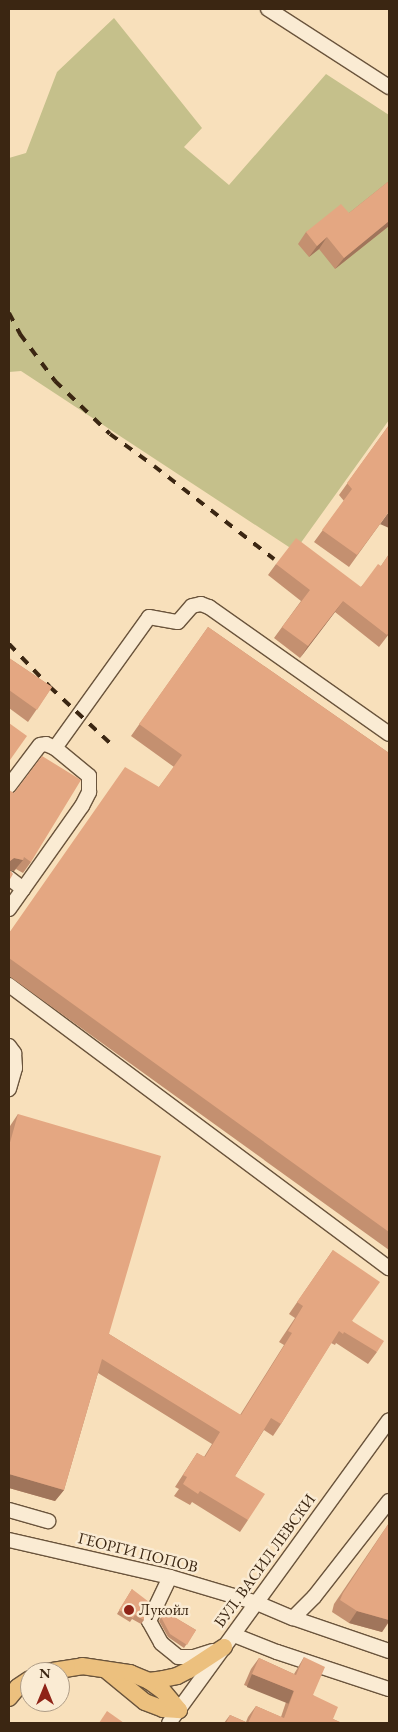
<!DOCTYPE html>
<meta charset="utf-8">
<style>
body{margin:0}
#map{position:relative;width:398px;height:1732px;overflow:hidden;background:#f8e0bb;font-family:"EB Garamond",serif}
div>[style]{position:absolute}
[style*='--x']{left:calc(var(--x)*1px);top:calc(var(--y)*1px);width:calc(var(--w)*1px);rotate:calc(var(--a)*1deg)}
.green>*{inset:0;background:#c5c08b}
.roads{filter:drop-shadow(1px 0 #6a543c) drop-shadow(-1px 0 #6a543c) drop-shadow(0 1px #6a543c) drop-shadow(0 -1px #6a543c)}
.minor>*{height:14px;margin:-7px;padding:0 7px;transform-origin:7px;border-radius:7px;background:#faebd3}
.major>*{height:16px;margin:-8px;padding:0 8px;transform-origin:8px;border-radius:8px;background:#ecc07e}
.rail>*{height:4px;margin-top:-2px;transform-origin:0;background:repeating-linear-gradient(90deg,#3b2612 0 9px,transparent 0 18px)}
.wall>*{inset:0;background:#c49070}
.shaded-wall>*{inset:0;background:#a0755b;transform-origin:0 0}
.building>*{inset:0;background:#e4a782}
.dots>*{width:14px;height:14px;translate:-50% -50%;box-sizing:border-box;border:2px solid #faebd3;border-radius:50%}
span{translate:-50% -50%;white-space:nowrap;text-align:center;line-height:1.15;-webkit-text-stroke:5px #faebd3;paint-order:stroke}
.street-label{font-size:16px;color:#3b2612}
.poi-label{font-size:16px;color:#3b2612}
.left{translate:0 -50%;text-align:left}
.frame{position:absolute;inset:0;border:10px solid #3b2612;pointer-events:none}
.north{position:absolute;left:20px;top:1662px;width:50px;height:50px;box-sizing:border-box;background:#faebd3;border:1px solid #ae9c86;border-radius:50%;rotate:0deg;font-size:14px;font-weight:700;line-height:20px;text-align:center;color:#3b2612}
.north::after{content:'';display:block;margin:auto;width:18px;height:22px;background:#8f2418;clip-path:polygon(50% 0,100% 100%,50% 72%,0 100%)}
</style>
<div id="map">
<div class="green">
<i style="clip-path:polygon(114px 18px,202px 128px,184px 147px,229px 185px,326px 74px,389px 115px,389px 420px,295px 551px,21px 371px,9px 372px,9px 158px,26px 153px,57px 72px)"></i>
</div>
<div class="roads">
<div class="minor">
<i style="--x:268;--y:9;--w:144;--a:32.8"></i>
<i style="--x:9;--y:786;--w:51;--a:-52.9"></i>
<i style="--x:40;--y:745;--w:6;--a:-9"></i>
<i style="--x:46;--y:744;--w:10;--a:24"></i>
<i style="--x:9;--y:878;--w:18;--a:38"></i>
<i style="--x:9;--y:909;--w:126;--a:-54.7"></i>
<i style="--x:82;--y:806;--w:16;--a:-63"></i>
<i style="--x:89;--y:792;--w:16;--a:-90"></i>
<i style="--x:89;--y:776;--w:44;--a:-140.5"></i>
<i style="--x:55;--y:748;--w:161;--a:-54.3"></i>
<i style="--x:149;--y:617;--w:29;--a:10"></i>
<i style="--x:178;--y:622;--w:21;--a:-49"></i>
<i style="--x:192;--y:606;--w:9;--a:-13"></i>
<i style="--x:201;--y:604;--w:9;--a:21"></i>
<i style="--x:209;--y:607;--w:220;--a:35.2"></i>
<i style="--x:9;--y:985;--w:474;--a:36.7"></i>
<i style="--x:9;--y:1046;--w:9;--a:54"></i>
<i style="--x:14;--y:1053;--w:15;--a:86"></i>
<i style="--x:15;--y:1068;--w:22;--a:106"></i>
<i style="--x:9;--y:1510;--w:41;--a:15.8"></i>
<i style="--x:9;--y:1540;--w:165;--a:12.9"></i>
<i style="--x:170;--y:1577;--w:91;--a:16.6"></i>
<i style="--x:257;--y:1603;--w:39;--a:23"></i>
<i style="--x:293;--y:1618;--w:102;--a:19"></i>
<i style="--x:170;--y:1577;--w:49;--a:115.5"></i>
<i style="--x:149;--y:1621;--w:25;--a:61"></i>
<i style="--x:161;--y:1643;--w:22;--a:39"></i>
<i style="--x:178;--y:1657;--w:16;--a:0"></i>
<i style="--x:194;--y:1657;--w:19;--a:-18"></i>
<i style="--x:293;--y:1618;--w:30;--a:-45"></i>
<i style="--x:314;--y:1597;--w:122;--a:-52"></i>
<i style="--x:234;--y:1635;--w:46;--a:21.6"></i>
<i style="--x:277;--y:1652;--w:118;--a:18.3"></i>
<i style="--x:169;--y:1723;--w:374;--a:-54"></i>
</div>
<div class="major">
<i style="--x:106;--y:1670;--w:50;--a:39.4"></i>
<i style="--x:145;--y:1702;--w:19;--a:21"></i>
<i style="--x:163;--y:1709;--w:16;--a:4"></i>
<i style="--x:46;--y:1672;--w:36;--a:-9"></i>
<i style="--x:82;--y:1666;--w:49;--a:8.3"></i>
<i style="--x:130;--y:1673;--w:21;--a:23"></i>
<i style="--x:149;--y:1681;--w:14;--a:-8"></i>
<i style="--x:163;--y:1679;--w:14;--a:-12"></i>
<i style="--x:177;--y:1676;--w:13;--a:-27"></i>
<i style="--x:189;--y:1670;--w:42;--a:-33.3"></i>
<i style="--x:149;--y:1681;--w:17;--a:36"></i>
<i style="--x:163;--y:1691;--w:25;--a:50"></i>
<i style="--x:9;--y:1698;--w:14;--a:-51"></i>
<i style="--x:18;--y:1687;--w:14;--a:-34"></i>
</div>
</div>
<div class="rail">
<i style="--x:9;--y:313;--w:24;--a:62"></i>
<i style="--x:20;--y:334;--w:59;--a:53.3"></i>
<i style="--x:55;--y:381;--w:76;--a:43.9"></i>
<i style="--x:110;--y:434;--w:54;--a:36"></i>
<i style="--x:154;--y:466;--w:152;--a:37.8"></i>
<i style="--x:9;--y:644;--w:59;--a:46.4"></i>
<i style="--x:50;--y:687;--w:85;--a:43.1"></i>
</div>
<div class="wall">
<i style="clip-path:polygon(389px 181px,389px 226px,335px 269px,319px 249px,309px 257px,298px 244px,306px 232px,349px 213px)"></i>
<i style="clip-path:polygon(389px 425px,380px 524px,349px 567px,314px 542px,344px 501px,339px 495px)"></i>
<i style="clip-path:polygon(389px 554px,389px 634px,379px 647px,335px 612px,300px 658px,274px 638px,301px 601px,268px 575px,276px 564px,361px 587px,381px 566px)"></i>
<i style="clip-path:polygon(208px 627px,389px 753px,389px 1250px,9px 976px,9px 933px,159px 787px,174px 767px,131px 736px)"></i>
<i style="clip-path:polygon(9px 658px,52px 687px,28px 722px,9px 708px)"></i>
<i style="clip-path:polygon(9px 790px,31px 862px,23px 873px,16px 869px,14px 871px,10px 870px)"></i>
<i style="clip-path:polygon(18px 1114px,109px 1334px,240px 1415px,284px 1345px,279px 1342px,295px 1318px,289px 1314px,333px 1250px,352px 1321px,377px 1352px,368px 1364px,336px 1343px,335px 1345px,331px 1343px,281px 1424px,273px 1436px,264px 1430px,235px 1476px,248px 1520px,240px 1532px,192px 1502px,190px 1505px,174px 1496px,179px 1489px,175px 1487px,197px 1453px,204px 1457px,212px 1444px,98px 1373px,64px 1490px,55px 1501px,9px 1488px,9px 1129px,10px 1126px)"></i>
<i style="clip-path:polygon(389px 1523px,389px 1622px,382px 1632px,349px 1623px,332px 1612px,334px 1604px)"></i>
<i style="clip-path:polygon(132px 1589px,144px 1614px,144px 1620px,141px 1624px,132px 1619px,130px 1622px,117px 1614px)"></i>
<i style="clip-path:polygon(164px 1611px,196px 1630px,184px 1648px,168px 1637px,159px 1621px)"></i>
<i style="clip-path:polygon(304px 1657px,313px 1695px,333px 1719px,342px 1723px,224px 1723px,230px 1715px,246px 1722px,248px 1717px,256px 1706px,281px 1717px,286px 1702px,244px 1685px,251px 1669px,259px 1658px,294px 1674px,297px 1669px)"></i>
</div>
<div class="shaded-wall">
<i style="clip-path:polygon(389px 221px,389px 226px,335px 269px,344px 258px)"></i>
<i style="clip-path:polygon(327px 237px,319px 249px,309px 257px,317px 246px)"></i>
<i style="clip-path:polygon(388px 513px,389px 513px,389px 528px,380px 524px,349px 567px)"></i>
<i style="clip-path:polygon(343px 601px,335px 612px,300px 658px,308px 646px)"></i>
<i style="clip-path:polygon(14px 858px,23px 860px,14px 871px,9px 870px,10px 861px)"></i>
<i style="clip-path:polygon(9px 1474px,64px 1490px,55px 1501px,9px 1488px)"></i>
<i style="clip-path:polygon(357px 1611px,389px 1620px,389px 1621px,382px 1632px,349px 1623px)"></i>
<i style="left:252px;top:1674px;width:45px;height:14px;rotate:22deg"></i>
</div>
<div class="building">
<i style="clip-path:polygon(389px 181px,389px 221px,344px 258px,327px 237px,317px 246px,306px 232px,341px 204px,349px 213px)"></i>
<i style="clip-path:polygon(389px 425px,389px 513px,388px 513px,357px 555px,322px 530px,352px 489px,347px 483px)"></i>
<i style="clip-path:polygon(296px 538px,361px 587px,378px 564px,381px 566px,389px 554px,389px 632px,387px 635px,343px 601px,308px 646px,282px 627px,310px 590px,276px 564px)"></i>
<i style="clip-path:polygon(208px 627px,389px 753px,389px 1232px,9px 958px,9px 933px,125px 767px,159px 787px,182px 755px,139px 724px)"></i>
<i style="clip-path:polygon(9px 658px,52px 687px,37px 710px,9px 690px)"></i>
<i style="clip-path:polygon(9px 723px,27px 736px,10px 760px,9px 759px)"></i>
<i style="clip-path:polygon(42px 756px,81px 780px,31px 862px,24px 857px,23px 860px,14px 858px,10px 861px,9px 869px,13px 874px,9px 881px,9px 790px,14px 793px)"></i>
<i style="clip-path:polygon(18px 1114px,161px 1156px,109px 1334px,241px 1415px,292px 1333px,288px 1331px,303px 1306px,297px 1302px,333px 1250px,380px 1282px,352px 1321px,384px 1341px,377px 1352px,344px 1332px,343px 1334px,339px 1331px,281px 1424px,271px 1418px,235px 1476px,265px 1494px,248px 1520px,200px 1491px,198px 1494px,183px 1484px,187px 1477px,183px 1475px,197px 1453px,205px 1457px,220px 1432px,102px 1359px,64px 1490px,9px 1474px,9px 1146px)"></i>
<i style="clip-path:polygon(389px 1523px,389px 1620px,357px 1611px,340px 1600px,343px 1593px)"></i>
<i style="clip-path:polygon(132px 1589px,149px 1602px,144px 1614px,144px 1620px,135px 1615px,133px 1618px,119px 1610px)"></i>
<i style="clip-path:polygon(164px 1611px,196px 1630px,187px 1645px,170px 1634px,161px 1617px)"></i>
<i style="clip-path:polygon(304px 1657px,325px 1667px,313px 1695px,338px 1707px,333px 1719px,342px 1723px,226px 1723px,230px 1715px,248px 1723px,256px 1706px,284px 1718px,294px 1691px,252px 1674px,259px 1658px,296px 1675px)"></i>
<i style="clip-path:polygon(107px 1711px,124px 1723px,99px 1723px)"></i>
</div>
<div class="dots">
<i style="left:129px;top:1610px;background:#8f2418"></i>
</div>
<div class="street-label">
<span style="left:138px;top:1553px;rotate:14deg">ГЕОРГИ ПОПОВ</span>
<span style="left:265px;top:1561px;rotate:-54deg">БУЛ. ВАСИЛ ЛЕВСКИ</span>
</div>
<div class="poi-label">
<span class="left" style="left:139px;top:1610px">Лукойл</span>
</div>
<div class="frame"></div>
<div class="north">N</div>
</div>
